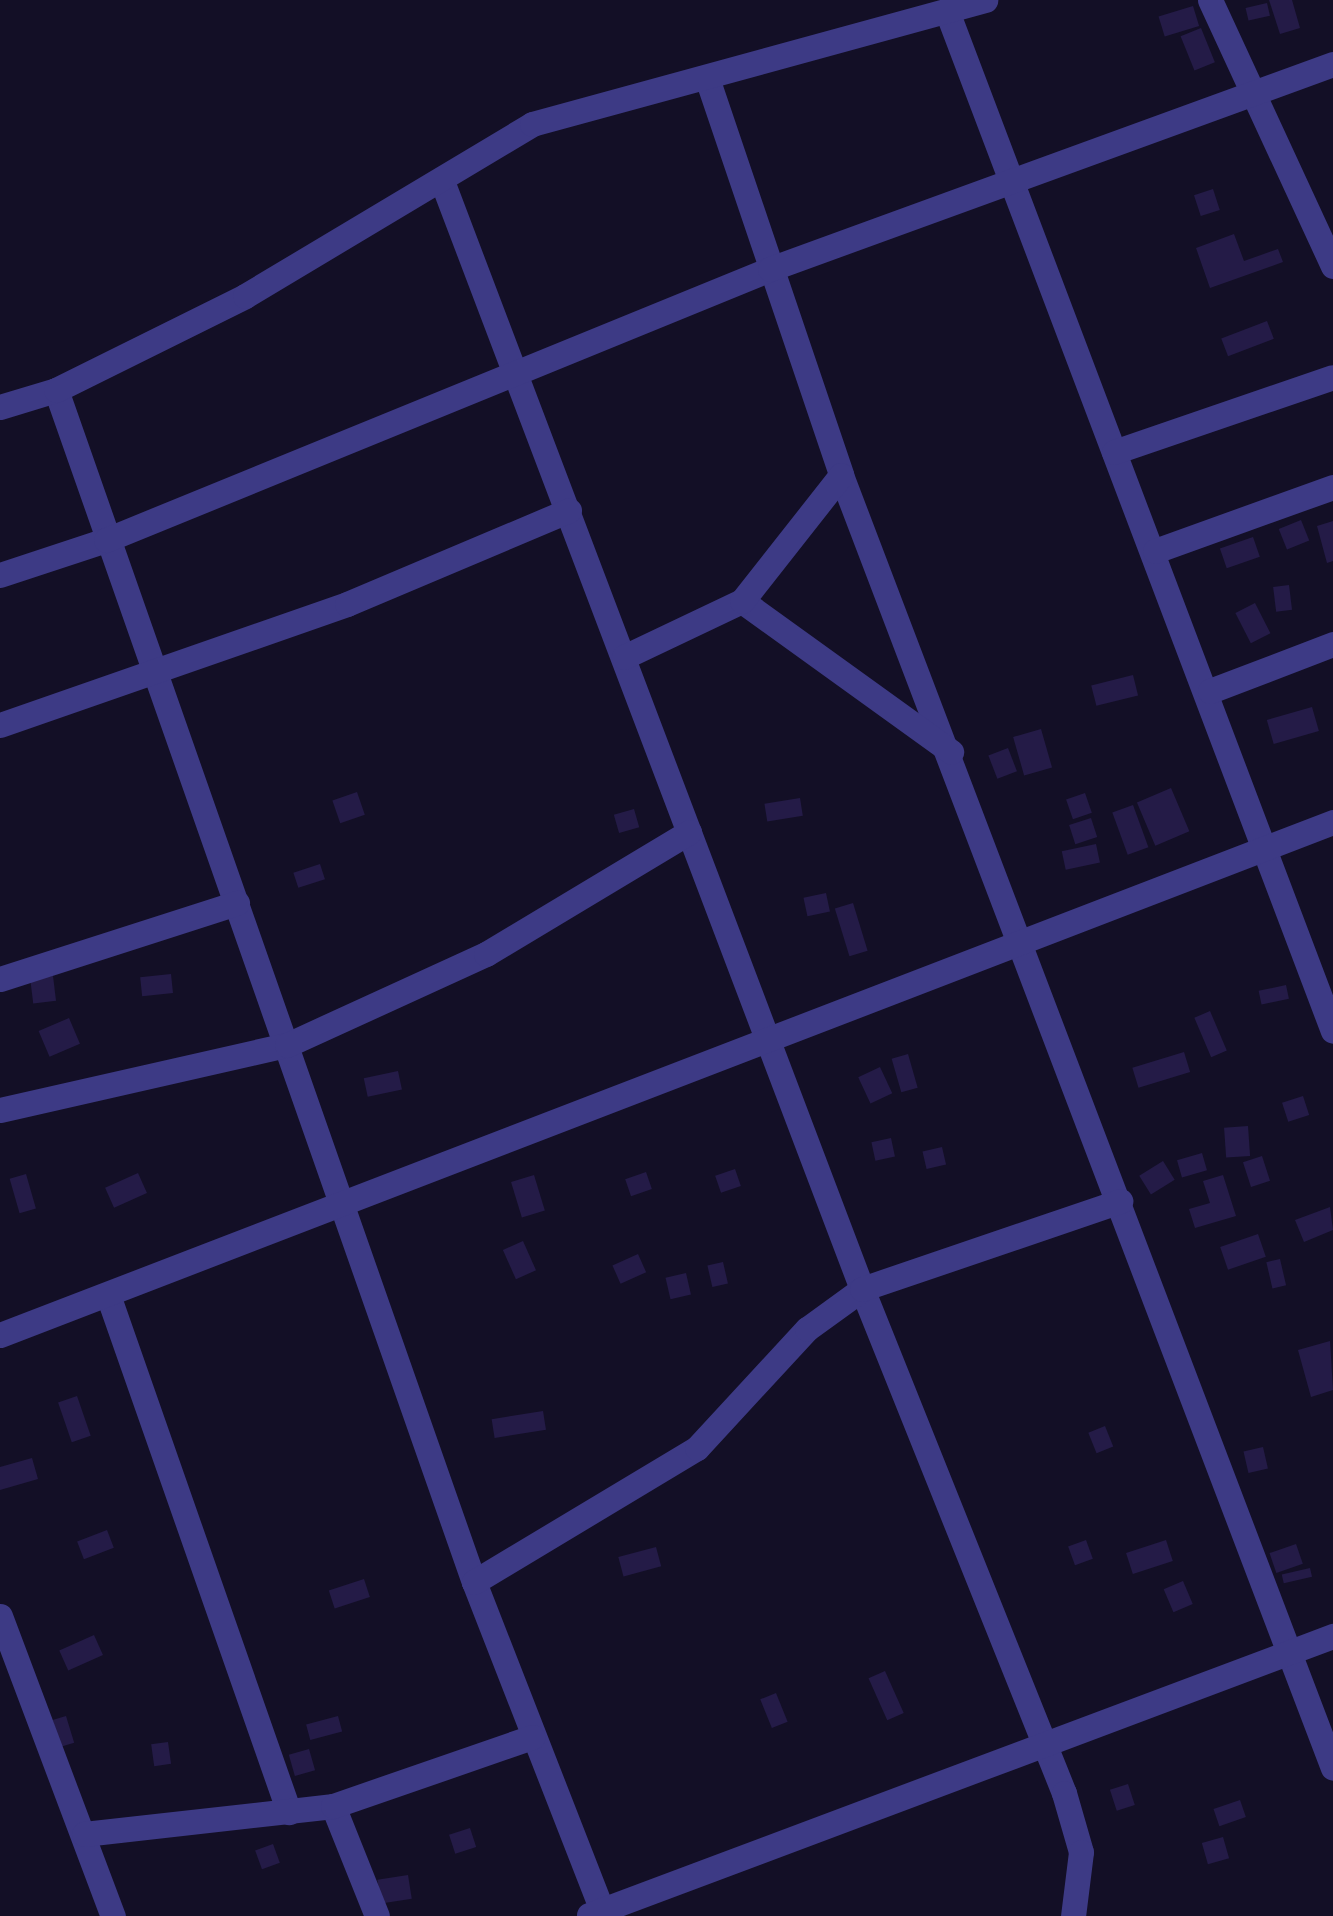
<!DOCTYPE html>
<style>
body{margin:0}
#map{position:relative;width:1333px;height:1916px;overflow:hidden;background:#130f26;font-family:Mulish,sans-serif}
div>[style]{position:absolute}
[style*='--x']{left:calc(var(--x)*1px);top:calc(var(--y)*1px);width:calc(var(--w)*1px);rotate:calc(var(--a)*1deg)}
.building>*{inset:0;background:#241b47;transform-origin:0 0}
.minor>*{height:25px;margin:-12.5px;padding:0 12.5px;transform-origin:12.5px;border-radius:12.5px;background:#3d3a85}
span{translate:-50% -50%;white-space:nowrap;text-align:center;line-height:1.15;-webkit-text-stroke:9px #130f26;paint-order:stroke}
</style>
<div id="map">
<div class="building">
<i style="clip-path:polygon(1269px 0,1292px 0,1300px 28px,1280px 34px)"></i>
<i style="left:1267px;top:3px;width:13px;height:22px;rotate:77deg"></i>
<i style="left:1193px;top:6px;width:21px;height:36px;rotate:73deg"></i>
<i style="left:1201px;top:28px;width:37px;height:22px;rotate:68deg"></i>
<i style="left:1213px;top:189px;width:22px;height:20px;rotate:72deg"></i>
<i style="clip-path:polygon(1234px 234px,1244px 261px,1278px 249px,1283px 262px,1210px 288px,1196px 248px)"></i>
<i style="left:1267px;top:321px;width:19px;height:49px;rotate:69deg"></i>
<i style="left:1301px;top:520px;width:22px;height:24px;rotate:68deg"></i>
<i style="clip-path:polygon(1333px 521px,1333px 561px,1327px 563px,1317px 526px)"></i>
<i style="left:1253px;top:537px;width:21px;height:35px;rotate:71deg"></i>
<i style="left:1289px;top:585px;width:25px;height:16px;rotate:83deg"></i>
<i style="left:1255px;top:603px;width:34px;height:22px;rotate:63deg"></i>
<i style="left:1133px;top:675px;width:21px;height:43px;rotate:76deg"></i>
<i style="left:1312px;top:707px;width:25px;height:47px;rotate:74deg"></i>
<i style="left:1041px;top:729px;width:40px;height:29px;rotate:74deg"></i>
<i style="left:1008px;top:748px;width:25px;height:21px;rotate:69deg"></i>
<i style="left:1171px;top:788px;width:47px;height:37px;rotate:67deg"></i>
<i style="left:357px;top:792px;width:24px;height:26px;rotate:71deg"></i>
<i style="left:1085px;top:793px;width:21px;height:20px;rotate:71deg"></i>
<i style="left:800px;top:798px;width:18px;height:36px;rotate:81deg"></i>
<i style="left:1133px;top:805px;width:45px;height:22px;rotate:70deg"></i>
<i style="left:634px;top:809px;width:19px;height:21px;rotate:74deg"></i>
<i style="left:1091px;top:818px;width:20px;height:23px;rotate:72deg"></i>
<i style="left:1096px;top:844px;width:19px;height:35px;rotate:78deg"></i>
<i style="left:320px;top:864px;width:16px;height:28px;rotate:72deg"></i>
<i style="left:826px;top:893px;width:19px;height:23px;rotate:78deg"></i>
<i style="left:853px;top:903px;width:50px;height:19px;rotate:73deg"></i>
<i style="left:171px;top:974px;width:19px;height:31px;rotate:84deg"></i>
<i style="left:53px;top:976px;width:25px;height:23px;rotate:83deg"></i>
<i style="left:1286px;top:985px;width:14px;height:28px;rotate:78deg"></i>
<i style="left:1210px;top:1011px;width:43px;height:17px;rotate:67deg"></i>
<i style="left:69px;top:1018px;width:28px;height:33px;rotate:67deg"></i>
<i style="left:1184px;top:1052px;width:21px;height:54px;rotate:73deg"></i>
<i style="left:908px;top:1054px;width:35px;height:17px;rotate:74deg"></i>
<i style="left:880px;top:1067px;width:29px;height:24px;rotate:65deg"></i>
<i style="left:398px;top:1071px;width:19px;height:35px;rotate:78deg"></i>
<i style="left:1303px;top:1096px;width:20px;height:22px;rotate:72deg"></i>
<i style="left:1248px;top:1126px;width:30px;height:24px;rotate:86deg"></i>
<i style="left:891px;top:1138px;width:19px;height:20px;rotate:78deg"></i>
<i style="left:942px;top:1147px;width:18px;height:20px;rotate:77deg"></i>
<i style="left:1202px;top:1153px;width:18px;height:26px;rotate:74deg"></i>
<i style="left:1262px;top:1156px;width:26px;height:20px;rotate:72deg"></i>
<i style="left:1163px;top:1161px;width:22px;height:28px;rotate:58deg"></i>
<i style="left:735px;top:1169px;width:18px;height:21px;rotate:71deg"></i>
<i style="left:646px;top:1172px;width:18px;height:22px;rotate:71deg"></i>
<i style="left:138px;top:1173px;width:22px;height:36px;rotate:66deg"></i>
<i style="left:26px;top:1174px;width:36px;height:17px;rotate:74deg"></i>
<i style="left:534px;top:1175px;width:37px;height:24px;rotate:73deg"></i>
<i style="clip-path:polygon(1223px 1175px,1236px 1216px,1195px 1228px,1189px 1209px,1210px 1203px,1203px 1181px)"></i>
<i style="clip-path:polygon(1330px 1207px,1333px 1230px,1304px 1242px,1295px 1220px)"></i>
<i style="left:1258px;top:1234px;width:24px;height:40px;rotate:71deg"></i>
<i style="left:523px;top:1241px;width:32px;height:22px;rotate:66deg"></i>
<i style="left:638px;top:1254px;width:20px;height:28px;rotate:66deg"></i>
<i style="left:1280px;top:1259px;width:27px;height:14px;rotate:77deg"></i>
<i style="left:723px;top:1262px;width:22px;height:16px;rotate:77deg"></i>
<i style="left:686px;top:1273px;width:22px;height:21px;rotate:77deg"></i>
<i style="clip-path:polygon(1330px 1341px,1333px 1390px,1311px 1397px,1298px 1350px)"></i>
<i style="left:77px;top:1396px;width:42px;height:20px;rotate:71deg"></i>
<i style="left:543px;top:1411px;width:19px;height:52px;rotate:81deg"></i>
<i style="left:1105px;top:1426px;width:22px;height:18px;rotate:68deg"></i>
<i style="left:1263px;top:1447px;width:22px;height:20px;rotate:77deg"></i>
<i style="clip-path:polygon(32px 1458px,38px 1479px,0 1490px,0 1467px)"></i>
<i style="left:107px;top:1530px;width:19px;height:32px;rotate:69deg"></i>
<i style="left:1086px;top:1540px;width:20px;height:19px;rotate:70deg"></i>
<i style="left:1166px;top:1540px;width:22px;height:42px;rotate:72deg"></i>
<i style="left:1296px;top:1544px;width:21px;height:28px;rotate:71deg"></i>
<i style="left:656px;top:1547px;width:20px;height:39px;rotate:75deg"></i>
<i style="left:1310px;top:1568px;width:9px;height:29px;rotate:77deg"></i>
<i style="left:364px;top:1579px;width:19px;height:37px;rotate:72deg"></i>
<i style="left:1183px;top:1581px;width:25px;height:21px;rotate:67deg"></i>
<i style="left:94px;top:1635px;width:22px;height:38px;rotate:66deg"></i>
<i style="left:885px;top:1671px;width:46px;height:18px;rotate:66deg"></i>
<i style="left:776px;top:1693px;width:31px;height:17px;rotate:68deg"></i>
<i style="left:66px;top:1716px;width:28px;height:14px;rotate:73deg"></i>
<i style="left:338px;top:1716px;width:16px;height:33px;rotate:75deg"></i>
<i style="left:168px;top:1742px;width:22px;height:17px;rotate:82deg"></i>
<i style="left:309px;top:1749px;width:22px;height:21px;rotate:74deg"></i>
<i style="left:1128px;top:1784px;width:22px;height:19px;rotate:72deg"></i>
<i style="left:1240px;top:1800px;width:18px;height:28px;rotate:71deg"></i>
<i style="left:470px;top:1828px;width:20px;height:22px;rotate:72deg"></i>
<i style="left:1223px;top:1837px;width:22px;height:22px;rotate:74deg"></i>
<i style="left:273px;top:1844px;width:20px;height:19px;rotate:70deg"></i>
<i style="left:408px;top:1875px;width:24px;height:31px;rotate:81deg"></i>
</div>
<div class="minor">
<i style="--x:1210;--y:0;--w:293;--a:65.2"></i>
<i style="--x:948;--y:14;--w:1087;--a:69.27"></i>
<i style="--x:707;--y:78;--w:419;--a:71.3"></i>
<i style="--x:841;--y:475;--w:1383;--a:69.17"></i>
<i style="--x:442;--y:181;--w:1185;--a:69.24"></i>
<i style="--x:862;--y:1289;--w:543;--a:68.16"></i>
<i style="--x:1064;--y:1793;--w:61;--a:73.9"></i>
<i style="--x:1081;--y:1852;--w:64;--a:97.1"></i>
<i style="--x:56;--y:390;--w:1263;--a:70.68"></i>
<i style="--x:474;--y:1582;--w:358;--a:68.7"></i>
<i style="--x:0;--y:407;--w:59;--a:-16.9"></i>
<i style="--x:56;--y:390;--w:211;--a:-26.4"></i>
<i style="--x:245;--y:296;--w:335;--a:-30.9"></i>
<i style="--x:532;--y:124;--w:470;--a:-15.3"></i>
<i style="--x:1114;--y:452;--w:231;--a:-18.9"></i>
<i style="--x:1155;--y:551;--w:189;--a:-19.8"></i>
<i style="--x:0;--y:575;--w:112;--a:-18.3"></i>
<i style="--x:106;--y:540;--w:717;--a:-22.2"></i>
<i style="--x:770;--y:269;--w:599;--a:-20.01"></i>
<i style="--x:742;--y:601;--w:258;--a:35.8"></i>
<i style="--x:624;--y:657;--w:131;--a:-25.4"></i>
<i style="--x:742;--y:601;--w:160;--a:-51.8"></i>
<i style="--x:1210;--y:691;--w:132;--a:-20.9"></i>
<i style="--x:0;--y:725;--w:367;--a:-19.2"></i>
<i style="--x:347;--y:604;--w:241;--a:-22.9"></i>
<i style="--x:0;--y:979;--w:249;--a:-17.8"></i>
<i style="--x:0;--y:1110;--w:294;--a:-12.8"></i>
<i style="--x:287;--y:1045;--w:219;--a:-24.6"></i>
<i style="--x:486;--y:954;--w:237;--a:-31"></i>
<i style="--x:108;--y:1295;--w:548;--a:70.71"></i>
<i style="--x:0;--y:1335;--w:1428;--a:-21.05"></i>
<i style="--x:474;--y:1582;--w:260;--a:-31"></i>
<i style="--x:697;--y:1448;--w:162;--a:-47.3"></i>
<i style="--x:807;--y:1329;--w:68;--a:-36"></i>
<i style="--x:862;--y:1289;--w:273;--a:-18.8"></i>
<i style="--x:0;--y:1616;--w:321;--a:69.4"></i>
<i style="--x:333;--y:1806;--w:118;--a:68.2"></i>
<i style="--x:84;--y:1834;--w:251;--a:-6.4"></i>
<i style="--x:333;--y:1806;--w:211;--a:-19.1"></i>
<i style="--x:589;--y:1915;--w:795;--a:-20.56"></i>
</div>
</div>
